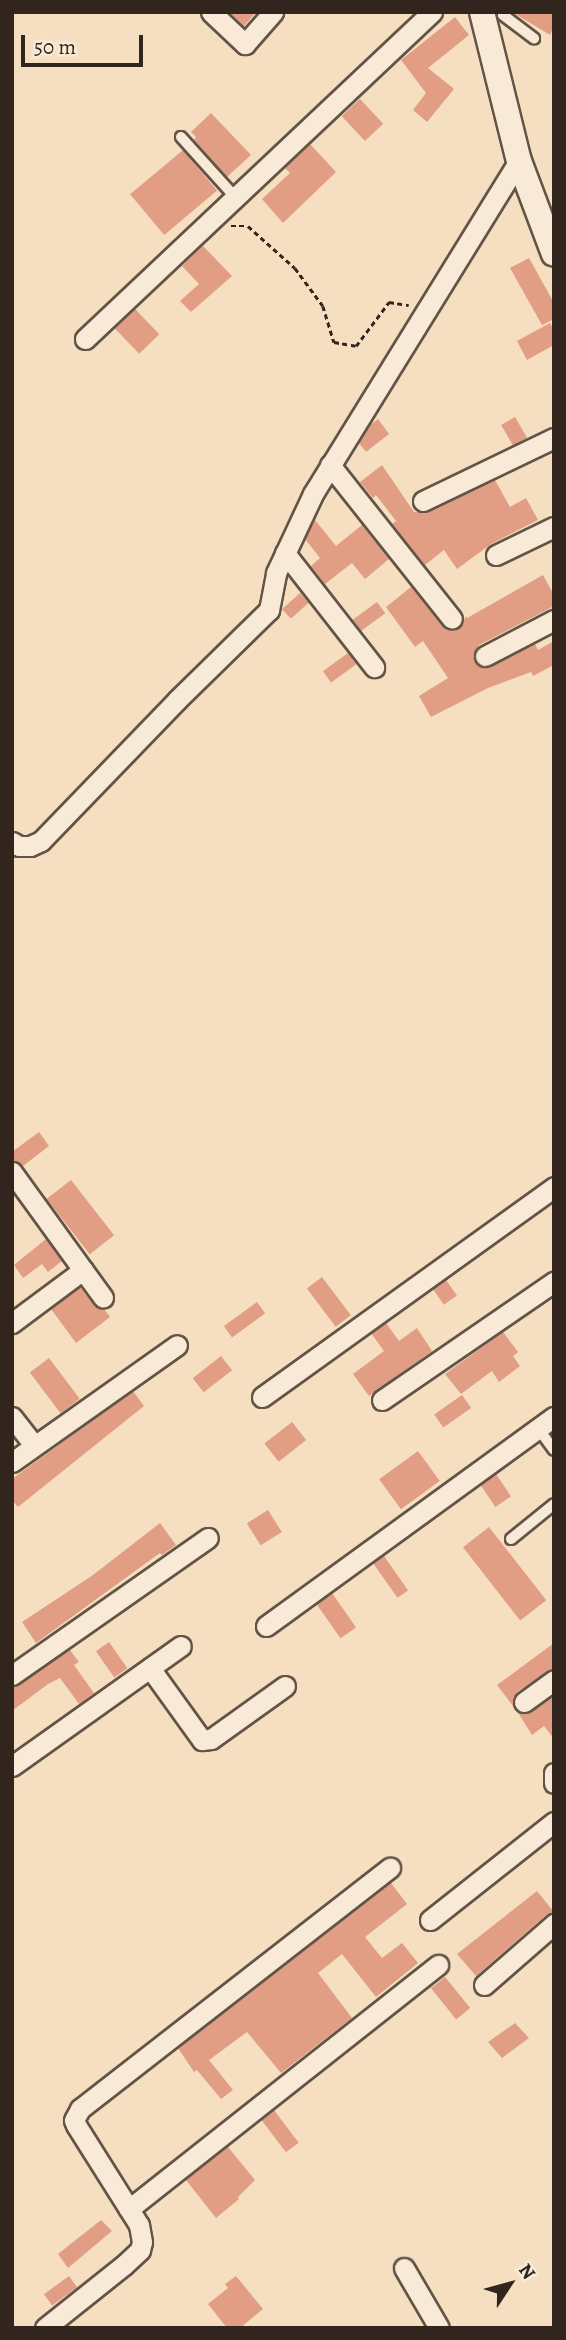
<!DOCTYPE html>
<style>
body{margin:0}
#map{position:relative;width:566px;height:2340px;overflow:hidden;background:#f5dfc0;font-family:Alegreya,serif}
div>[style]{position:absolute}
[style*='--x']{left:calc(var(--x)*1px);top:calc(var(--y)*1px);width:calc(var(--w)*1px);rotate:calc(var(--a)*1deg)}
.building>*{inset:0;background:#e19e84;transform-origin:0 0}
.path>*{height:2.5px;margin-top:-1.25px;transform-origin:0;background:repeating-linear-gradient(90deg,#31251e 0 5px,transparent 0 8.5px)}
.roads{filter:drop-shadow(2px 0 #625446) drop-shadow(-2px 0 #625446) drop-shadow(0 2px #625446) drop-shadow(0 -2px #625446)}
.service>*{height:10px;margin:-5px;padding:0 5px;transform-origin:5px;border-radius:5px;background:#f8ead6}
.minor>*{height:19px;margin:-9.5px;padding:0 9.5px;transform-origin:9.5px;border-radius:9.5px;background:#f8ead6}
.tertiary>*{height:24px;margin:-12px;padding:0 12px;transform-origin:12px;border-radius:12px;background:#f8ead6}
span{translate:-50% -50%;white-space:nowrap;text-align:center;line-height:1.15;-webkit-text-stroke:6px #f8ead6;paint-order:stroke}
.frame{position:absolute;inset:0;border:14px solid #31251e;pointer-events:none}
.north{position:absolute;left:475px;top:2249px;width:70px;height:70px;-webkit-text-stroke:5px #f8ead6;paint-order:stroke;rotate:54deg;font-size:19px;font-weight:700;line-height:28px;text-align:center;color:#31251e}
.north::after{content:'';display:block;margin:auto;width:24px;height:32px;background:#31251e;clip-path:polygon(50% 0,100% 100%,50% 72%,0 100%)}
.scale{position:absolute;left:21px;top:35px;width:122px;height:32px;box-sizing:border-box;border:4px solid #31251e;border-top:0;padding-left:9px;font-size:21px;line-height:24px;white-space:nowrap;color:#31251e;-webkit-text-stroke:5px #f8ead6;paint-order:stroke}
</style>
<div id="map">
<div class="building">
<i style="clip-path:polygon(229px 12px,256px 12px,244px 26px)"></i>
<i style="clip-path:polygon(512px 12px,554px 12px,554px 26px,550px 35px)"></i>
<i style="clip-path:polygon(455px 17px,469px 35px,428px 68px,454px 89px,427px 122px,413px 110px,426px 93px,401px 60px)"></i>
<i style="left:360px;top:99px;width:34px;height:25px;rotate:47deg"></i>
<i style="clip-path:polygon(211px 113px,251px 155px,227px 177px,194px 140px,196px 137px,191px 132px)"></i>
<i style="clip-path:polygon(310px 144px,336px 172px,283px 223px,262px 199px,290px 173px,285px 168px)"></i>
<i style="left:183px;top:150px;width:53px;height:69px;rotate:50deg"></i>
<i style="clip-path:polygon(203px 246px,232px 276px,191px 312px,180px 301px,199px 284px,182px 266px)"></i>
<i style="clip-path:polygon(529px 258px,554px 303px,554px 319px,542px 325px,510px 268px)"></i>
<i style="left:135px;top:309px;width:35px;height:28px;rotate:46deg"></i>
<i style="clip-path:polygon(550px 323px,554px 330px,554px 345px,527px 360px,517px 341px)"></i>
<i style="left:515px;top:417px;width:24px;height:16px;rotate:60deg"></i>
<i style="clip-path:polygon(378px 419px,389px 434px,366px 452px,359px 443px,370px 425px)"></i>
<i style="clip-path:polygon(382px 465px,414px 512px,428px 512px,495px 480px,510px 507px,526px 498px,538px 520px,491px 544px,457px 569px,444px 550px,425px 565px,392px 524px,396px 521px,376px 495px,373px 498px,360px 482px)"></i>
<i style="clip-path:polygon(315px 520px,336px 546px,362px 525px,389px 559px,365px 579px,352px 563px,325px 584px,311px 566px,320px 558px,305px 539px)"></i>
<i style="clip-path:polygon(543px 575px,554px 595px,554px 606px,479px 645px,473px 656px,478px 666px,485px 668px,535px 644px,538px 650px,554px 641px,554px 665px,533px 676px,531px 672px,488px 688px,431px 717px,419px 696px,448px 678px,423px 641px,415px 647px,386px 607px,411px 587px,445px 629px,454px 631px,460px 628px,466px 616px,467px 618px)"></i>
<i style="left:300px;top:593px;width:13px;height:24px;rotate:48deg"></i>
<i style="left:377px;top:602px;width:14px;height:30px;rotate:54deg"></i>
<i style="left:348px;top:653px;width:14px;height:31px;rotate:54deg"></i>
<i style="clip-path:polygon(39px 1132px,49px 1146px,23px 1166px,12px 1160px,12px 1152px)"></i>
<i style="left:71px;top:1180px;width:70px;height:31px;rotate:52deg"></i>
<i style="clip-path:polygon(46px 1239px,62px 1261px,48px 1272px,42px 1264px,23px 1278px,14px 1265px)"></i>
<i style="left:322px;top:1277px;width:48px;height:19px;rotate:53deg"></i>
<i style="left:446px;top:1280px;width:19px;height:16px;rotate:55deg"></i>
<i style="clip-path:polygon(80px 1287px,94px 1306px,105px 1310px,110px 1317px,76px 1343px,51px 1309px)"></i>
<i style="left:257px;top:1302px;width:14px;height:41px;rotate:54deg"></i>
<i style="clip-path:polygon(386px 1323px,399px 1341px,417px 1328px,432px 1351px,369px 1396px,353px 1374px,384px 1351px,371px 1333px)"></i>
<i style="clip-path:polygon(503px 1332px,518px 1352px,513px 1356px,520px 1366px,499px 1382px,492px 1371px,461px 1394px,445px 1374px)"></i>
<i style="left:221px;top:1356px;width:18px;height:36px;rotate:52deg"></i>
<i style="left:49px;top:1358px;width:51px;height:24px;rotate:53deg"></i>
<i style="clip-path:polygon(133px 1391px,144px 1406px,18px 1507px,12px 1500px,12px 1479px)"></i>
<i style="left:462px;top:1395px;width:16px;height:34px;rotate:55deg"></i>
<i style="left:292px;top:1422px;width:23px;height:35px;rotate:52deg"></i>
<i style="left:418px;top:1451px;width:37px;height:48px;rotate:54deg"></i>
<i style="left:496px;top:1474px;width:27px;height:19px;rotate:56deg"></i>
<i style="left:268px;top:1510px;width:26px;height:25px;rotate:58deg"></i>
<i style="clip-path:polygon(160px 1523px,176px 1545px,162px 1555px,160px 1553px,36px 1643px,22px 1622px,93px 1575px)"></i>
<i style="left:489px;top:1527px;width:93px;height:33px;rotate:52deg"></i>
<i style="left:384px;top:1556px;width:42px;height:13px;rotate:55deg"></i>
<i style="left:332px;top:1593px;width:42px;height:19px;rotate:55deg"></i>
<i style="left:109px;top:1642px;width:32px;height:16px;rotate:55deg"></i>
<i style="clip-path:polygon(554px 1643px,554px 1668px,517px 1692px,513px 1698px,513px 1706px,497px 1685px)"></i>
<i style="clip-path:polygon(70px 1650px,79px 1662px,74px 1665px,94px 1693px,79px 1704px,60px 1678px,48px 1684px,12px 1711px,12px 1687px)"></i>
<i style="clip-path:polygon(554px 1695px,554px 1739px,544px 1726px,532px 1735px,517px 1711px,531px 1712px)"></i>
<i style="clip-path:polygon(391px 1883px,407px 1904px,365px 1937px,382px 1958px,402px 1943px,418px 1963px,376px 1997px,342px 1954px,318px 1973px,352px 2018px,281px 2073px,247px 2032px,209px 2060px,233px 2090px,221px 2099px,197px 2070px,194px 2072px,178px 2048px)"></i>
<i style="clip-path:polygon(537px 1891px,554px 1912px,546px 1915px,476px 1976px,457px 1954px)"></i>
<i style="left:445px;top:1977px;width:40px;height:18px;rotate:51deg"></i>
<i style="clip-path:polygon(515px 2023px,529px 2038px,502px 2058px,488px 2042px)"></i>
<i style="left:274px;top:2110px;width:41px;height:16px;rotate:53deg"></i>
<i style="clip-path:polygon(228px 2147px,255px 2180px,238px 2197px,239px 2199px,216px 2218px,186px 2180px)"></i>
<i style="clip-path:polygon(101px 2220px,112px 2231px,68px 2268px,58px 2254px)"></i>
<i style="left:69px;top:2276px;width:14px;height:31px;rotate:54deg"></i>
<i style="clip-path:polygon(236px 2276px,263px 2309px,240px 2328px,227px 2328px,208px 2304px,228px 2288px,225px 2284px)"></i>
</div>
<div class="path">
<i style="--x:231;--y:226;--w:17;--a:0"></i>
<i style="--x:248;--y:226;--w:63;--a:41.8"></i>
<i style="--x:295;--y:268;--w:47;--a:53.6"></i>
<i style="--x:323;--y:306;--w:38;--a:73"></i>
<i style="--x:334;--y:342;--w:22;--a:10"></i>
<i style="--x:356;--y:346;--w:55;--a:-53.1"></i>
<i style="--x:389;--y:302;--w:20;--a:9"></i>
</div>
<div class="roads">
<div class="service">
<i style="--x:504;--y:12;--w:3;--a:108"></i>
<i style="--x:503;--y:15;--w:39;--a:37"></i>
<i style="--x:181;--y:137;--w:82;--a:48"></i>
<i style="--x:538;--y:1428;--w:27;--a:54"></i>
<i style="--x:511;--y:1539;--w:55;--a:-39.1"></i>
</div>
<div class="minor">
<i style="--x:211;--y:12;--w:47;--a:43.3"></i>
<i style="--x:245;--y:44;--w:43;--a:-48.8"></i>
<i style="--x:85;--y:339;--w:477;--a:-43.3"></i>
<i style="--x:330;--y:465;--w:196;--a:51.6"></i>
<i style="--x:423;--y:501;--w:145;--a:-25.7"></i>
<i style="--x:285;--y:553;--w:145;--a:52"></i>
<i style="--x:496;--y:555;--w:64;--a:-25.8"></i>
<i style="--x:485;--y:656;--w:78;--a:-27.6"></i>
<i style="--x:12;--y:842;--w:8;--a:30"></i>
<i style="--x:19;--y:846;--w:11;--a:0"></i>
<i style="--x:30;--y:846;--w:12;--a:-24"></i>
<i style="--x:41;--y:841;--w:196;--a:-46"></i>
<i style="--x:177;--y:700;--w:129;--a:-44.4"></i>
<i style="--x:269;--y:610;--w:38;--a:-79"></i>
<i style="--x:276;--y:573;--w:87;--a:-64.9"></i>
<i style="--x:313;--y:494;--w:392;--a:-58.3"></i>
<i style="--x:12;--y:1172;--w:121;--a:54.1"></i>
<i style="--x:83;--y:1270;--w:89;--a:143.3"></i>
<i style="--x:83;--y:1270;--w:34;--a:54"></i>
<i style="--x:262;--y:1397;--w:360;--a:-35.7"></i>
<i style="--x:382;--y:1400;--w:209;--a:-34.5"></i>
<i style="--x:12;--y:1417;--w:36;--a:52"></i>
<i style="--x:12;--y:1462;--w:202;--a:-35.3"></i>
<i style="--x:266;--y:1626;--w:356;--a:-36"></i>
<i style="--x:150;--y:1668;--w:89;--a:54.2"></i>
<i style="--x:202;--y:1740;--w:9;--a:-6"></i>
<i style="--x:211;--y:1739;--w:91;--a:-35.6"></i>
<i style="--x:12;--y:1675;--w:239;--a:-35"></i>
<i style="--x:524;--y:1702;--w:37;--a:-36"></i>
<i style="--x:12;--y:1766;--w:207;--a:-35.4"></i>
<i style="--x:554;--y:1773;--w:10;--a:90"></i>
<i style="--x:430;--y:1920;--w:158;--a:-38.3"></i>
<i style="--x:484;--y:1985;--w:93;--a:-41.1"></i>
<i style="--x:129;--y:2209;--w:394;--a:-38.3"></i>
<i style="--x:404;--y:2268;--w:69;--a:59.7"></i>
<i style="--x:45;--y:2328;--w:101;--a:-38.6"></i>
<i style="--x:124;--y:2265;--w:22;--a:-43"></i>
<i style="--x:140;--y:2250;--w:8;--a:-76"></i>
<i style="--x:142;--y:2242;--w:17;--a:-100"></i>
<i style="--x:139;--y:2225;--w:118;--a:-122.2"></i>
<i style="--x:76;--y:2125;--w:5;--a:-112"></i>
<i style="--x:74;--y:2120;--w:13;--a:-61"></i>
<i style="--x:80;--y:2109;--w:393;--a:-37.9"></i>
</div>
<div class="tertiary">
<i style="--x:482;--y:12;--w:154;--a:76.1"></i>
<i style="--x:519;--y:161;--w:99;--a:69.4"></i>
</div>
</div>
<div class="frame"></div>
<div class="north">N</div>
<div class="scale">50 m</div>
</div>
